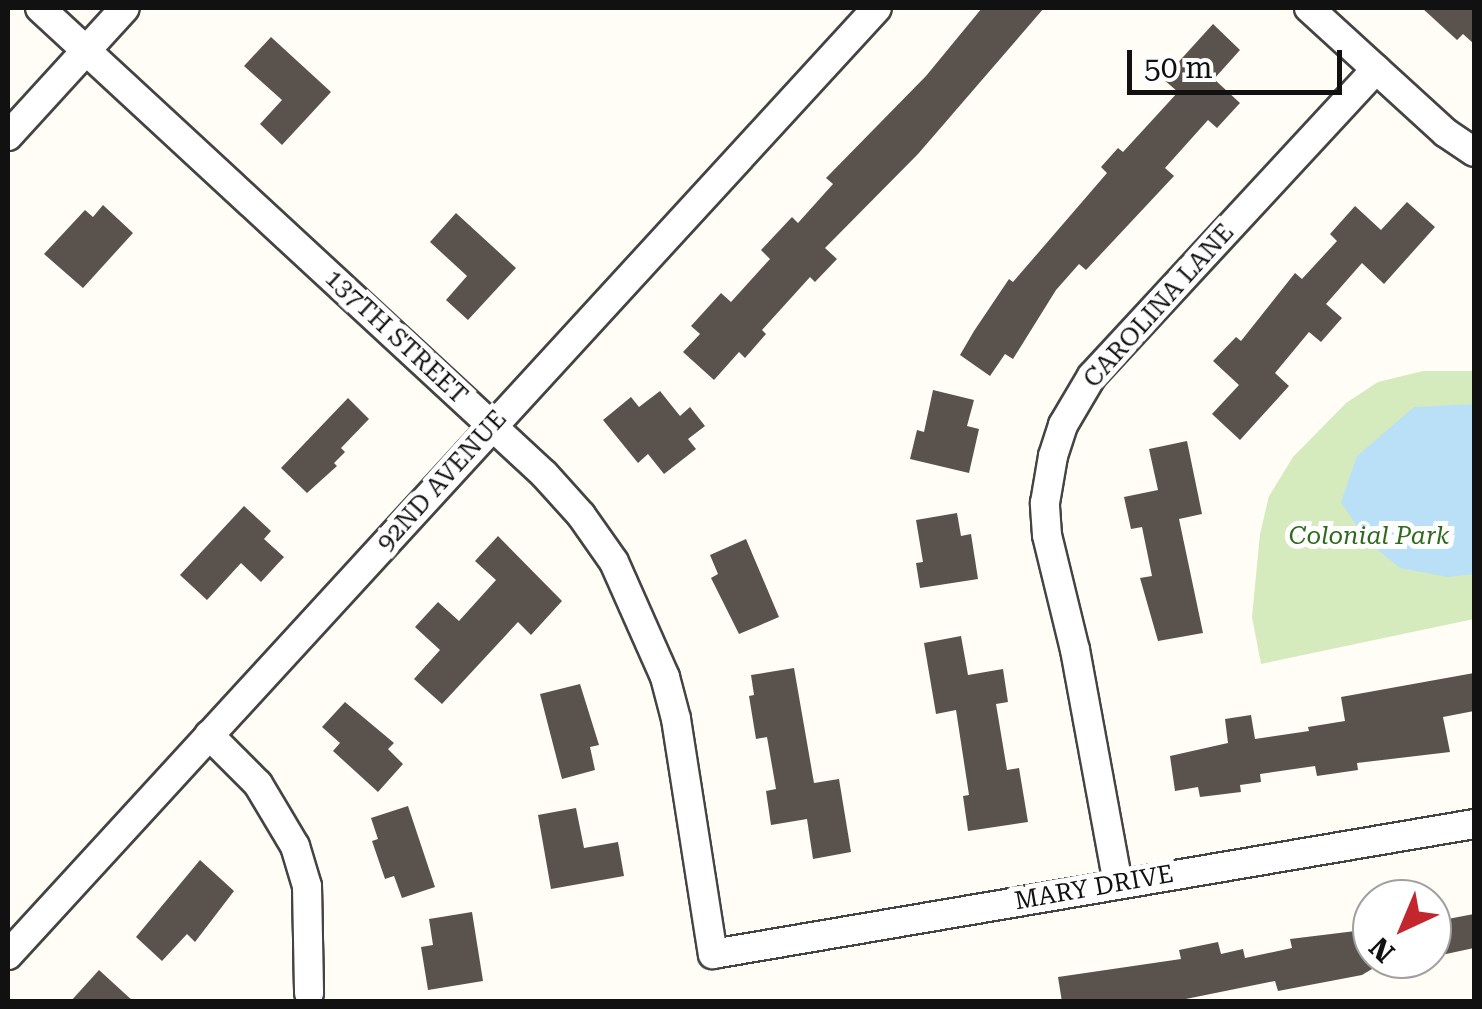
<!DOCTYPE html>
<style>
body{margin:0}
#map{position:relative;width:1482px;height:1009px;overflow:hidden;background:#fffdf5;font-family:"Roboto Serif",serif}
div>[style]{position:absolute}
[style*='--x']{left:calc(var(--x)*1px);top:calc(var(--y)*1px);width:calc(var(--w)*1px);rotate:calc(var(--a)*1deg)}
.green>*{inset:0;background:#d5ebbd}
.water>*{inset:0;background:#b9e0f7}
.building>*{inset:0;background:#5a524d}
.roads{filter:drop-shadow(2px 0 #444) drop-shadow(-2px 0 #444) drop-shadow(0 2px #444) drop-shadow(0 -2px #444)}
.minor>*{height:28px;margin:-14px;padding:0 14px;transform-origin:14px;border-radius:14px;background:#fff}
span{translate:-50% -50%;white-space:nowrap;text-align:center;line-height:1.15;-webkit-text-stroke:10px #fff;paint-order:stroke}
.street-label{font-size:25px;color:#111}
.park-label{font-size:25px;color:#2f6b1f;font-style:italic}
.frame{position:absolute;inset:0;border:10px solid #111;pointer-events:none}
.north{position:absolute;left:1352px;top:879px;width:100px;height:100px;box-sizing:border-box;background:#fff;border:2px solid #a0a0a0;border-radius:50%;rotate:224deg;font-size:28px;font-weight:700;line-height:40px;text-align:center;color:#111}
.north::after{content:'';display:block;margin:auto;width:35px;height:45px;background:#c4262e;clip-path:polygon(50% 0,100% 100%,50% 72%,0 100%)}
.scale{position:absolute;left:1127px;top:50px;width:215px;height:45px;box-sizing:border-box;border:5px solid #111;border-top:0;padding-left:12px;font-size:30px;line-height:35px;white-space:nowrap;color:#111;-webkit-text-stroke:8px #fff;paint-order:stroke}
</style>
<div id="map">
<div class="green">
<i style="clip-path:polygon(1423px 371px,1474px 371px,1474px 619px,1261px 664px,1252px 617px,1260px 534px,1269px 496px,1293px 457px,1346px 403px,1378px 382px)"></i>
</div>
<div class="water">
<i style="clip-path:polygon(1474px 404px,1474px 574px,1448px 577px,1400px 568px,1367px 541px,1341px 502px,1357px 456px,1414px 407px)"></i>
</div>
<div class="building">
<i style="clip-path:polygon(982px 8px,1044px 8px,918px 154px,825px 248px,837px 259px,815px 282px,810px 277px,762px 330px,766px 334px,745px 358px,739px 352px,714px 380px,683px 352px,700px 334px,691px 326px,721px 293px,731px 302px,770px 259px,761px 250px,792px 217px,798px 223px,833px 184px,826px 178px,926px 76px)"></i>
<i style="clip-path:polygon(1422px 8px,1474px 8px,1474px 44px,1463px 34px,1457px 40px)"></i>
<i style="clip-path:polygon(1213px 24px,1240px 50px,1214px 79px,1240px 103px,1217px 128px,1208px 120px,1165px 168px,1174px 176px,1086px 270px,1079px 264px,1056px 290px,1013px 359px,1005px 354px,990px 376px,960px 355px,974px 331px,1009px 279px,1013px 282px,1107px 173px,1101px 167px,1118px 148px,1123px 152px,1178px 92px,1163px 79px)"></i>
<i style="clip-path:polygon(271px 37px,331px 92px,282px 145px,260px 124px,282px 100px,244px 66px)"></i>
<i style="clip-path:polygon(1407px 202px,1435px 227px,1384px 284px,1362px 263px,1326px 304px,1342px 318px,1321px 342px,1309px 332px,1275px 373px,1289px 386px,1240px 440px,1212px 414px,1239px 385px,1213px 361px,1236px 337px,1241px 341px,1295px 273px,1302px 279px,1337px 241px,1330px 234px,1355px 206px,1381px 230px)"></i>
<i style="clip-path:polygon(103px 205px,133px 233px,83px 288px,44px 254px,85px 210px,93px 217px)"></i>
<i style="clip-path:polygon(456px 213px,516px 268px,468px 320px,446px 300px,467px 276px,430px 242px)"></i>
<i style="clip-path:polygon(933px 390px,974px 400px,967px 426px,979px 429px,969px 473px,910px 459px,917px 430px,924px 432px)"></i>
<i style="clip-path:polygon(660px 391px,680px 416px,690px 407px,705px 426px,688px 439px,696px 449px,664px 474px,648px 454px,638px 463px,603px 420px,631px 397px,639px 407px)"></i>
<i style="clip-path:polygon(348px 398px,369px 419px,341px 448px,345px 452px,334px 463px,337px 466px,307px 493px,281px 468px)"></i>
<i style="clip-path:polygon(1187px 441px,1202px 514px,1179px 519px,1203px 633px,1158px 641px,1140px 578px,1152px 576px,1142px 527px,1131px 529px,1124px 497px,1158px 490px,1149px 449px)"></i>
<i style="clip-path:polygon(244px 506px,271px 531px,264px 539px,284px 557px,261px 582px,241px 563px,207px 600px,180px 575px)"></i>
<i style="clip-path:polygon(957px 513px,961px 536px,971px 534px,978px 579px,920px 588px,916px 563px,923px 562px,916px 520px)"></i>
<i style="clip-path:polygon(498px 536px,562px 601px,531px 635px,518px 622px,442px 704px,414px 679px,440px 650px,415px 627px,438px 602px,459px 621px,496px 580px,475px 561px)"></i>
<i style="clip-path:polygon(746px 539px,779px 617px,739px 634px,711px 578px,718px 574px,710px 555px)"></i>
<i style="clip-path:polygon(961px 636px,968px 675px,1003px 669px,1008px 702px,996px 704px,1007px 770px,1019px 768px,1028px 822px,968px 831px,963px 796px,969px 795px,956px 710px,936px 714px,924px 643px)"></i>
<i style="clip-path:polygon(794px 668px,814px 783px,839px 779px,851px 852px,813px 859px,807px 819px,771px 825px,766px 791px,776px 789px,767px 737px,756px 739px,749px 696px,754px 695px,751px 675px)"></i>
<i style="clip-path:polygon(1474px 673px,1474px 711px,1443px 717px,1450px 752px,1357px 763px,1358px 770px,1317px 776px,1315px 766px,1260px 774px,1261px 782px,1240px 785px,1241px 792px,1200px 797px,1198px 787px,1175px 791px,1170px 756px,1228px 743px,1225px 719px,1251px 715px,1255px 739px,1309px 731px,1308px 727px,1345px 721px,1341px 697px)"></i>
<i style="clip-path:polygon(580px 684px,599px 745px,590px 747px,595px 770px,562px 779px,540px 694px)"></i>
<i style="clip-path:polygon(345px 702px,394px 743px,388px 749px,403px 764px,378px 792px,333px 751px,340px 743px,322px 727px)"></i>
<i style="clip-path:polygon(408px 806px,435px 887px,402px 898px,394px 876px,385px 879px,372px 841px,378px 839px,371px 818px)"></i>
<i style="clip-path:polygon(576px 808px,584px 848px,618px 842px,624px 876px,551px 889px,538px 815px)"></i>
<i style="clip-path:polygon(200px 860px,234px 891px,195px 942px,187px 934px,162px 961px,136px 937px)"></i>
<i style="clip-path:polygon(472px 912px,483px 981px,428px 990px,421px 947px,433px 945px,429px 919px)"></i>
<i style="clip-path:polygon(1474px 914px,1474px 948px,1432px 957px,1432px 922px)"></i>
<i style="clip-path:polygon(1372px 929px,1372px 969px,1362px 975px,1278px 991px,1275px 981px,1171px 1002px,1062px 1002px,1058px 977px,1181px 959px,1179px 950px,1218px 942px,1221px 954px,1243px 949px,1245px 958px,1292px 948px,1290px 939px)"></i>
<i style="clip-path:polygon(99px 970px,134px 1002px,70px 1002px)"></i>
</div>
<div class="roads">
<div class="minor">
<i style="--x:40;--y:8;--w:686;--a:42.76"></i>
<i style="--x:544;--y:474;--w:55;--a:47.9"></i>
<i style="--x:581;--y:515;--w:57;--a:54.9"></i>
<i style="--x:614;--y:562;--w:126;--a:66.1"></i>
<i style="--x:665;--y:677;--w:43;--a:75.3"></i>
<i style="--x:676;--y:719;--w:238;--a:81.1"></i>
<i style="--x:713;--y:954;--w:772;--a:-9.69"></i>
<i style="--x:1309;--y:8;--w:185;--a:42.4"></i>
<i style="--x:1446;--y:133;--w:34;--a:34"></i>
<i style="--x:8;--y:136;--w:173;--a:-47.6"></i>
<i style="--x:209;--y:735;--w:69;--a:45"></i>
<i style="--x:258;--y:784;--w:72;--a:59.2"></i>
<i style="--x:295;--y:846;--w:42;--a:73.3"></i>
<i style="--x:307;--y:886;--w:107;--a:88.9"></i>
<i style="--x:1118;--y:884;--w:238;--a:-100.4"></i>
<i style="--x:1075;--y:650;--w:118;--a:-103.7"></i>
<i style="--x:1047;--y:535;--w:32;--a:-94"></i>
<i style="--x:1045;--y:503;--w:48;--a:-80.3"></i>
<i style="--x:1053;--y:456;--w:33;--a:-72"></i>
<i style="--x:1063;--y:425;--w:57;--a:-59.4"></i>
<i style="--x:1092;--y:376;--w:418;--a:-47.2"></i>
<i style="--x:8;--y:955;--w:1285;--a:-47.46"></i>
</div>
</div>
<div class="street-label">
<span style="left:1159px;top:306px;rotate:-48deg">CAROLINA LANE</span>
<span style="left:396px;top:337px;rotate:43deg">137TH STREET</span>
<span style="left:442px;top:481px;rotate:-48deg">92ND AVENUE</span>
<span style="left:1094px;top:888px;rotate:-10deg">MARY DRIVE</span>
</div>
<div class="park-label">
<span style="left:1369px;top:536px">Colonial Park</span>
</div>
<div class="frame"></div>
<div class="north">N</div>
<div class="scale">50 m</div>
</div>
